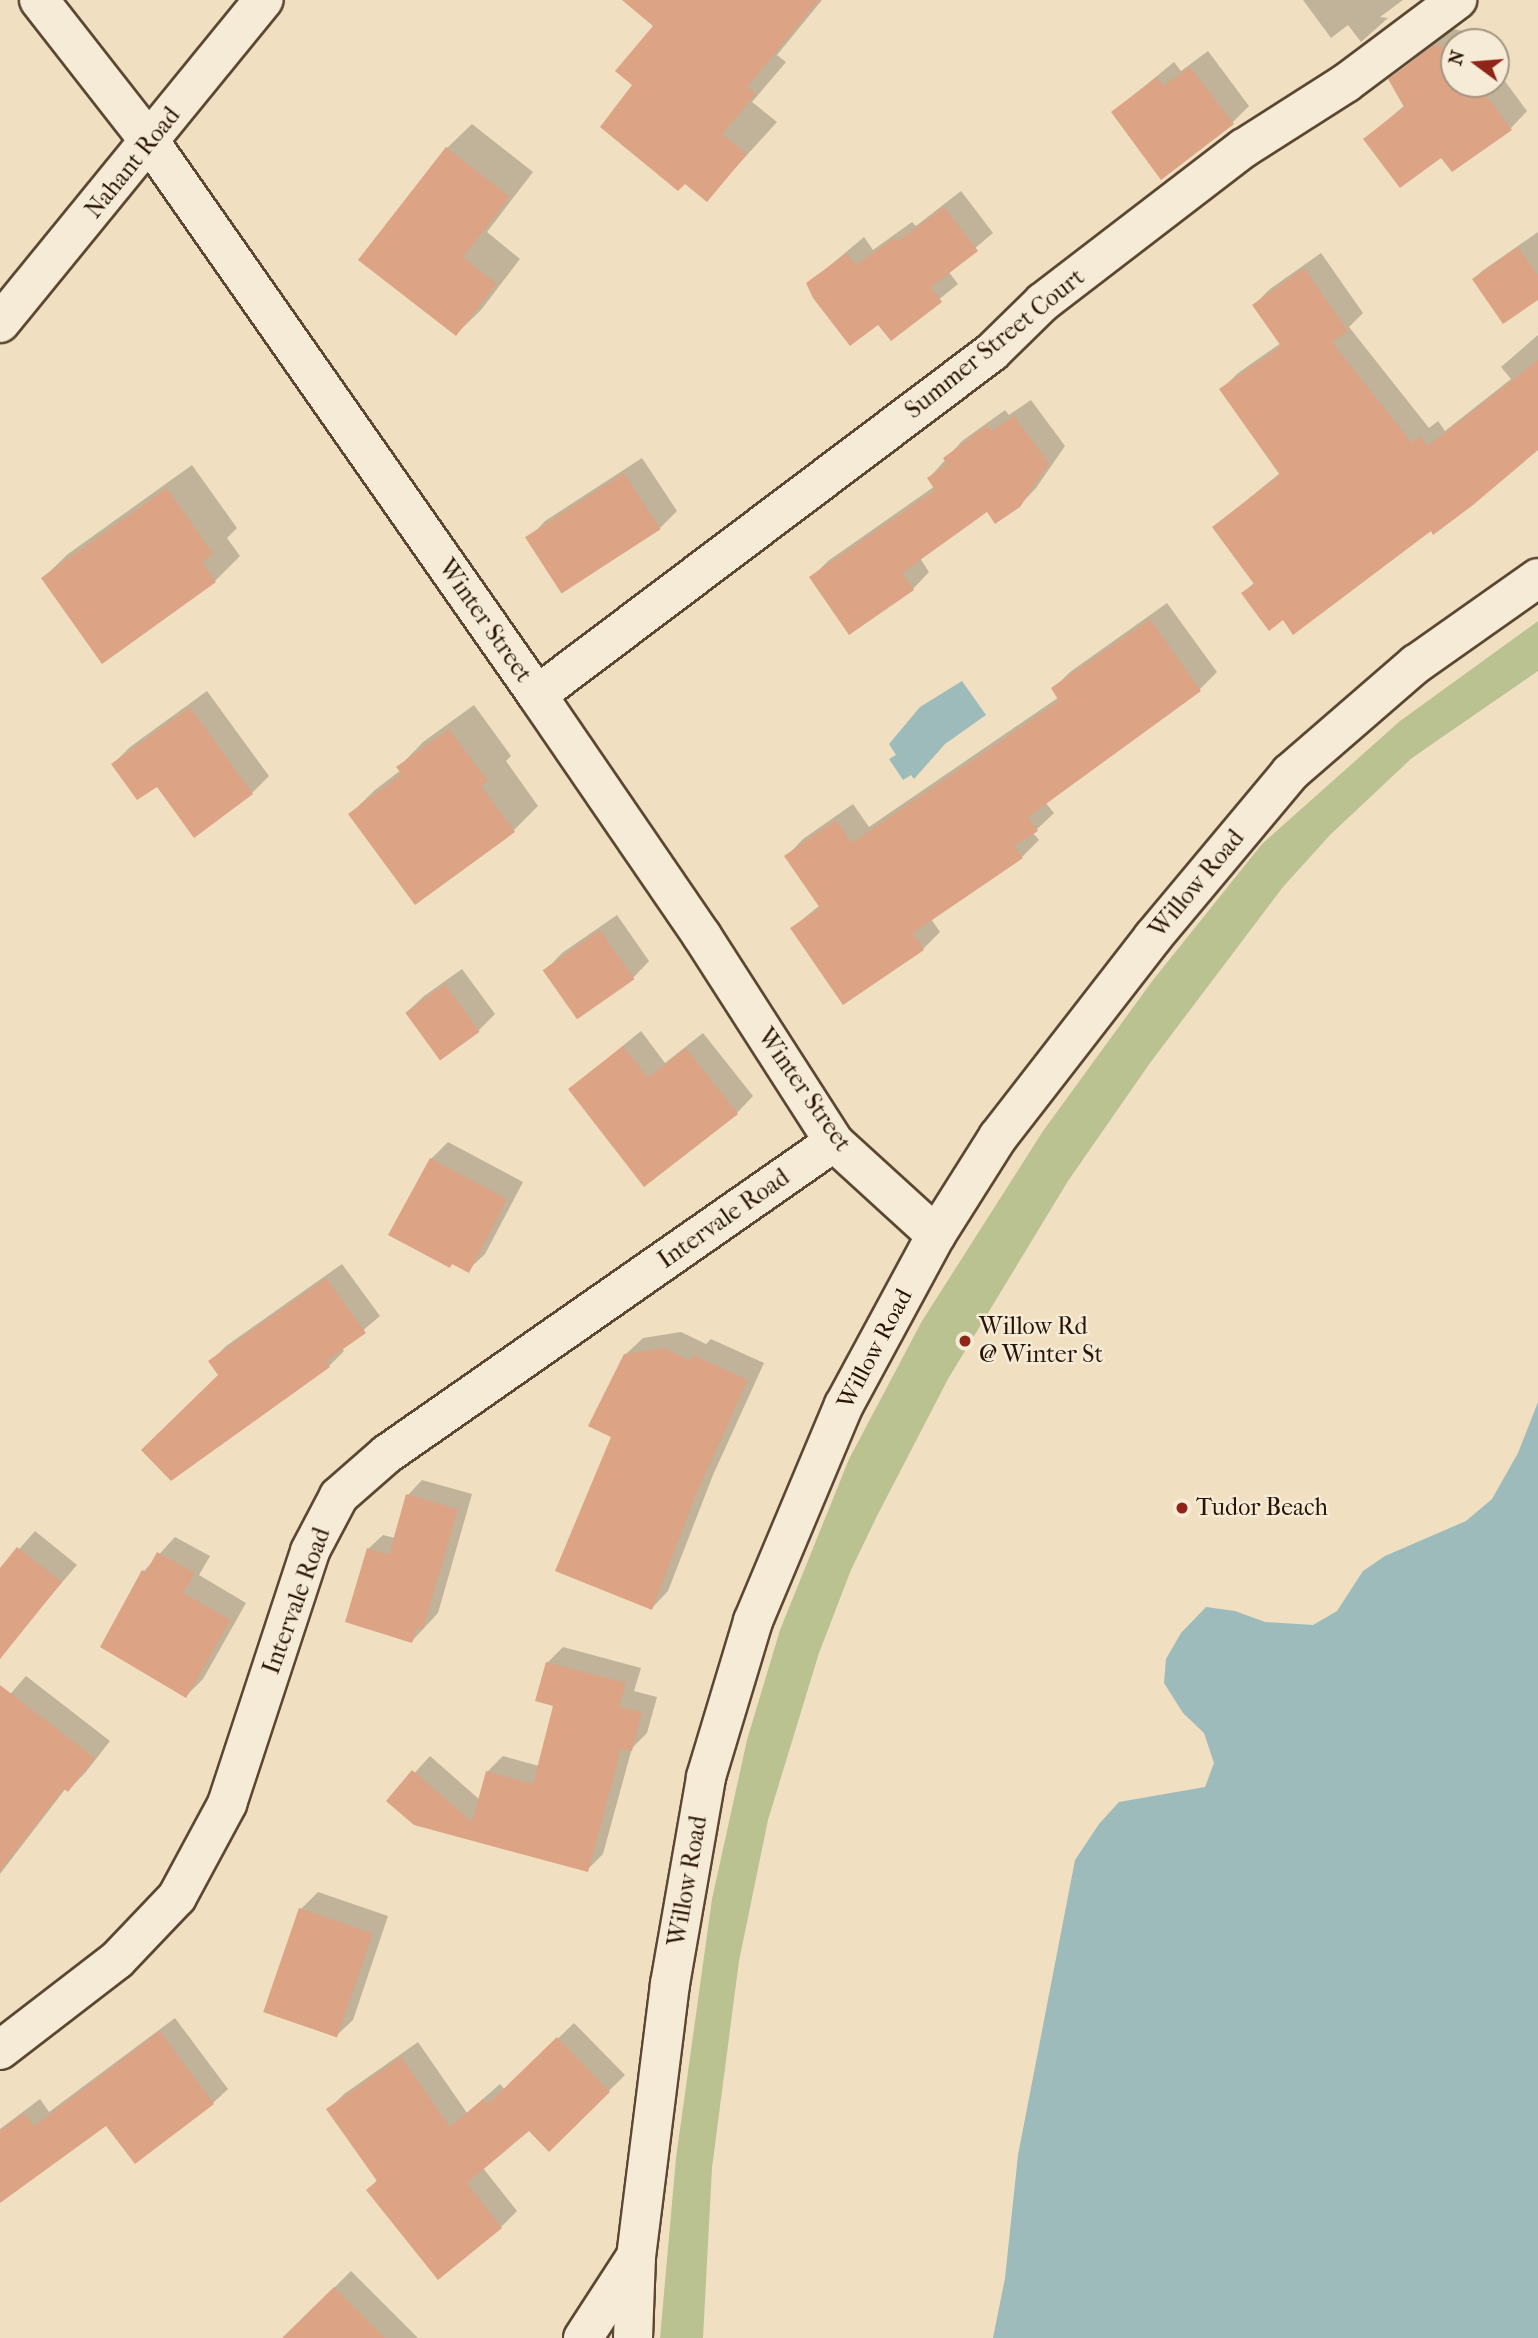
<!DOCTYPE html>
<style>
body{margin:0}
#map{position:relative;width:1538px;height:2338px;overflow:hidden;background:#f0e0c1;font-family:"IM FELL French Canon",serif}
div>[style]{position:absolute}
[style*='--x']{left:calc(var(--x)*1px);top:calc(var(--y)*1px);width:calc(var(--w)*1px);rotate:calc(var(--a)*1deg)}
.green>*{inset:0;background:#bbc291}
.water>*{inset:0;background:#9dbbba}
.shadow>*{inset:0;background:#0003}
.building>*{inset:0;background:#dca385;transform-origin:0 0}
.roads{filter:drop-shadow(2px 0 #5b4732) drop-shadow(-2px 0 #5b4732) drop-shadow(0 2px #5b4732) drop-shadow(0 -2px #5b4732)}
.street>*{height:38px;margin:-19px;padding:0 19px;transform-origin:19px;border-radius:19px;background:#f5ebd7}
.secondary>*{height:38px;margin:-19px;padding:0 19px;transform-origin:19px;border-radius:19px;background:#f5ebd7}
.dots>*{width:19px;height:19px;translate:-50% -50%;box-sizing:border-box;border:4px solid #f5ebd7;border-radius:50%}
span{translate:-50% -50%;white-space:nowrap;text-align:center;line-height:1.15;-webkit-text-stroke:5px #f5ebd7;paint-order:stroke}
.street-label{font-size:24px;color:#291403}
.poi-label{font-size:24px;color:#291403}
.left{translate:0 -50%;text-align:left}
.north{position:absolute;left:1440px;top:28px;width:70px;height:70px;box-sizing:border-box;background:#f5ebd7;border:2px solid #a39582;border-radius:50%;rotate:286deg;font-size:19px;font-weight:700;line-height:28px;text-align:center;color:#291403}
.north::after{content:'';display:block;margin:auto;width:24px;height:32px;background:#8f2418;clip-path:polygon(50% 0,100% 100%,50% 72%,0 100%)}
</style>
<div id="map">
<div class="green">
<i style="clip-path:polygon(1538px 621px,1538px 671px,1412px 758px,1330px 835px,1283px 887px,1150px 1063px,1068px 1181px,948px 1379px,877px 1516px,851px 1570px,819px 1653px,768px 1820px,739px 1961px,712px 2168px,703px 2338px,660px 2338px,676px 2158px,712px 1899px,747px 1740px,780px 1630px,849px 1459px,922px 1321px,1043px 1131px,1153px 980px,1262px 844px,1400px 721px)"></i>
</div>
<div class="water">
<i style="clip-path:polygon(962px 681px,986px 715px,945px 744px,914px 779px,911px 775px,903px 780px,889px 759px,896px 755px,889px 744px,920px 707px)"></i>
<i style="clip-path:polygon(1538px 1402px,1538px 2338px,993px 2338px,1005px 2278px,1018px 2155px,1075px 1860px,1099px 1824px,1119px 1802px,1205px 1787px,1214px 1763px,1204px 1733px,1183px 1713px,1164px 1683px,1166px 1659px,1181px 1633px,1206px 1607px,1235px 1611px,1265px 1622px,1313px 1625px,1337px 1611px,1363px 1571px,1385px 1556px,1466px 1521px,1492px 1499px,1518px 1453px)"></i>
</div>
<div class="shadow">
<i style="clip-path:polygon(661px 0,822px 0,777px 55px,786px 62px,752px 102px,777px 122px,706px 200px,635px 84px)"></i>
<i style="clip-path:polygon(1303px 0,1403px 0,1380px 17px,1388px 18px,1361px 42px,1348px 25px,1331px 38px)"></i>
<i style="clip-path:polygon(1452px 29px,1495px 36px,1494px 42px,1454px 42px,1454px 84px,1496px 84px,1496px 69px,1527px 111px,1511px 128px,1452px 170px,1441px 156px,1365px 139px,1405px 105px,1390px 79px)"></i>
<i style="clip-path:polygon(1208px 51px,1249px 106px,1232px 123px,1113px 112px,1174px 62px,1181px 71px)"></i>
<i style="clip-path:polygon(472px 124px,533px 172px,487px 232px,520px 259px,481px 310px,456px 334px,447px 148px)"></i>
<i style="clip-path:polygon(961px 191px,993px 233px,948px 271px,958px 284px,891px 338px,879px 323px,808px 284px,864px 237px,873px 250px,912px 222px,916px 226px)"></i>
<i style="clip-path:polygon(1538px 232px,1538px 298px,1474px 279px,1482px 271px)"></i>
<i style="clip-path:polygon(1321px 253px,1363px 313px,1349px 327px,1429px 428px,1438px 421px,1445px 431px,1511px 379px,1501px 367px,1538px 335px,1538px 449px,1431px 528px,1283px 618px,1243px 593px,1255px 582px,1214px 527px,1280px 473px,1222px 389px,1238px 373px,1281px 343px,1254px 305px,1270px 289px)"></i>
<i style="clip-path:polygon(1031px 400px,1065px 446px,1036px 488px,1019px 506px,987px 510px,920px 558px,929px 572px,913px 589px,811px 578px,828px 561px,935px 486px,929px 478px,962px 441px,1005px 410px,1009px 415px)"></i>
<i style="clip-path:polygon(642px 458px,677px 511px,660px 528px,529px 538px,545px 521px)"></i>
<i style="clip-path:polygon(192px 465px,237px 528px,227px 538px,240px 556px,215px 581px,102px 661px,43px 578px,68px 554px)"></i>
<i style="clip-path:polygon(1167px 603px,1217px 672px,1200px 689px,1045px 802px,1054px 813px,1033px 833px,1039px 840px,1022px 857px,931px 919px,940px 932px,923px 949px,792px 928px,820px 905px,787px 856px,803px 839px,853px 804px,869px 827px,1059px 697px,1053px 689px,1070px 672px)"></i>
<i style="clip-path:polygon(207px 691px,269px 776px,252px 793px,194px 835px,157px 784px,113px 764px,130px 747px)"></i>
<i style="clip-path:polygon(474px 705px,511px 756px,506px 761px,538px 806px,514px 830px,415px 903px,350px 814px,375px 790px,401px 770px,399px 767px,423px 742px)"></i>
<i style="clip-path:polygon(617px 915px,649px 961px,633px 978px,546px 970px,562px 953px)"></i>
<i style="clip-path:polygon(462px 969px,495px 1014px,478px 1031px,407px 1012px,424px 996px)"></i>
<i style="clip-path:polygon(641px 1031px,665px 1063px,703px 1033px,753px 1096px,737px 1113px,570px 1089px)"></i>
<i style="clip-path:polygon(448px 1142px,523px 1182px,485px 1254px,468px 1270px,431px 1159px)"></i>
<i style="clip-path:polygon(342px 1264px,380px 1316px,342px 1348px,344px 1351px,329px 1366px,221px 1375px,211px 1361px,226px 1346px)"></i>
<i style="clip-path:polygon(681px 1332px,706px 1344px,711px 1339px,764px 1363px,713px 1475px,668px 1591px,652px 1608px,613px 1436px,625px 1355px,643px 1338px)"></i>
<i style="clip-path:polygon(422px 1480px,472px 1494px,438px 1613px,412px 1641px,368px 1549px,383px 1535px,395px 1538px,408px 1495px)"></i>
<i style="clip-path:polygon(35px 1531px,77px 1565px,22px 1629px,0 1613px,0 1571px)"></i>
<i style="clip-path:polygon(175px 1537px,210px 1556px,199px 1575px,246px 1603px,203px 1679px,186px 1696px,144px 1571px)"></i>
<i style="clip-path:polygon(563px 1647px,641px 1668px,634px 1691px,657px 1697px,647px 1733px,632px 1748px,603px 1854px,587px 1870px,389px 1801px,430px 1756px,480px 1800px,487px 1772px,503px 1756px,539px 1766px,555px 1705px,547px 1663px)"></i>
<i style="clip-path:polygon(26px 1676px,110px 1741px,85px 1773px,68px 1790px,66px 1788px,0 1874px,0 1706px)"></i>
<i style="clip-path:polygon(318px 1892px,388px 1916px,353px 2020px,336px 2036px,301px 1909px)"></i>
<i style="clip-path:polygon(175px 2018px,228px 2089px,213px 2103px,135px 2162px,106px 2123px,0 2168px,0 2129px,40px 2099px,49px 2112px)"></i>
<i style="clip-path:polygon(574px 2023px,625px 2075px,549px 2150px,529px 2129px,483px 2168px,517px 2211px,501px 2227px,368px 2190px,378px 2179px,329px 2109px,344px 2094px,418px 2042px,467px 2113px,500px 2084px,505px 2090px)"></i>
<i style="clip-path:polygon(351px 2271px,418px 2338px,284px 2338px)"></i>
</div>
<div class="building">
<i style="clip-path:polygon(622px 0,819px 0,747px 87px,756px 94px,722px 134px,747px 154px,707px 202px,685px 184px,678px 191px,600px 127px,632px 85px,615px 71px,653px 26px)"></i>
<i style="clip-path:polygon(1434px 45px,1454px 48px,1454px 84px,1478px 84px,1512px 130px,1452px 172px,1441px 158px,1400px 188px,1363px 139px,1404px 107px,1388px 79px)"></i>
<i style="clip-path:polygon(1190px 67px,1234px 124px,1161px 180px,1111px 112px,1157px 77px,1163px 86px)"></i>
<i style="clip-path:polygon(446px 147px,510px 197px,463px 257px,497px 284px,456px 336px,358px 260px)"></i>
<i style="clip-path:polygon(944px 207px,978px 251px,931px 287px,942px 302px,891px 341px,878px 325px,850px 346px,813px 298px,806px 283px,847px 253px,856px 265px,894px 238px,898px 241px)"></i>
<i style="clip-path:polygon(1518px 247px,1538px 275px,1538px 300px,1503px 324px,1472px 279px)"></i>
<i style="clip-path:polygon(1304px 268px,1348px 331px,1332px 342px,1412px 443px,1420px 436px,1428px 446px,1538px 360px,1538px 450px,1473px 505px,1433px 535px,1431px 531px,1293px 635px,1283px 620px,1269px 631px,1241px 593px,1254px 584px,1212px 527px,1280px 475px,1219px 389px,1281px 346px,1252px 305px)"></i>
<i style="clip-path:polygon(1014px 416px,1049px 463px,1020px 507px,995px 524px,987px 512px,902px 573px,914px 590px,849px 635px,809px 577px,935px 490px,927px 478px,947px 464px,943px 458px,988px 425px,992px 431px)"></i>
<i style="left:624px;top:473px;width:67px;height:118px;rotate:57deg"></i>
<i style="clip-path:polygon(167px 488px,213px 554px,202px 562px,216px 582px,102px 664px,41px 578px)"></i>
<i style="clip-path:polygon(1150px 619px,1201px 691px,1028px 817px,1038px 831px,1014px 846px,1023px 858px,913px 933px,924px 950px,843px 1005px,790px 928px,820px 908px,784px 856px,836px 820px,852px 843px,1059px 701px,1051px 688px)"></i>
<i style="clip-path:polygon(190px 707px,253px 794px,194px 838px,157px 787px,137px 800px,111px 764px)"></i>
<i style="clip-path:polygon(449px 729px,488px 781px,481px 786px,515px 832px,415px 905px,348px 814px,402px 774px,396px 767px)"></i>
<i style="left:600px;top:930px;width:60px;height:70px;rotate:55deg"></i>
<i style="left:445px;top:984px;width:59px;height:49px;rotate:54deg"></i>
<i style="clip-path:polygon(623px 1046px,648px 1078px,686px 1048px,738px 1114px,644px 1187px,568px 1089px)"></i>
<i style="clip-path:polygon(430px 1158px,507px 1199px,469px 1273px,452px 1264px,450px 1268px,388px 1235px)"></i>
<i style="clip-path:polygon(326px 1278px,366px 1333px,326px 1361px,330px 1367px,171px 1481px,141px 1450px,218px 1375px,208px 1361px)"></i>
<i style="clip-path:polygon(664px 1348px,690px 1361px,693px 1355px,748px 1380px,696px 1494px,652px 1610px,555px 1571px,611px 1437px,588px 1426px,624px 1354px)"></i>
<i style="clip-path:polygon(406px 1494px,458px 1509px,423px 1629px,417px 1628px,412px 1643px,345px 1622px,367px 1548px,389px 1555px)"></i>
<i style="clip-path:polygon(17px 1547px,62px 1582px,0 1659px,0 1568px)"></i>
<i style="clip-path:polygon(157px 1552px,195px 1573px,183px 1593px,231px 1620px,186px 1698px,100px 1647px,142px 1570px,146px 1572px)"></i>
<i style="clip-path:polygon(546px 1662px,626px 1683px,619px 1707px,642px 1712px,632px 1751px,621px 1749px,588px 1872px,414px 1825px,386px 1801px,412px 1770px,472px 1822px,486px 1771px,533px 1784px,553px 1706px,535px 1701px)"></i>
<i style="clip-path:polygon(0 1685px,95px 1758px,68px 1792px,64px 1789px,0 1871px)"></i>
<i style="left:299px;top:1908px;width:78px;height:110px;rotate:19deg"></i>
<i style="clip-path:polygon(160px 2031px,214px 2104px,135px 2164px,106px 2126px,0 2203px,0 2131px,24px 2113px,34px 2126px)"></i>
<i style="clip-path:polygon(557px 2037px,610px 2092px,549px 2152px,529px 2131px,467px 2183px,502px 2228px,438px 2280px,366px 2190px,377px 2181px,326px 2109px,401px 2057px,450px 2127px,483px 2099px,488px 2104px)"></i>
<i style="clip-path:polygon(334px 2287px,385px 2338px,282px 2338px)"></i>
</div>
<div class="roads">
<div class="street">
<i style="--x:39;--y:0;--w:180;--a:52"></i>
<i style="--x:150;--y:142;--w:675;--a:55.01"></i>
<i style="--x:537;--y:695;--w:292;--a:55.6"></i>
<i style="--x:702;--y:936;--w:245;--a:57.3"></i>
<i style="--x:834;--y:1142;--w:138;--a:42.4"></i>
<i style="--x:537;--y:695;--w:570;--a:-37.01"></i>
<i style="--x:992;--y:352;--w:71;--a:-44.4"></i>
<i style="--x:1043;--y:302;--w:253;--a:-37.5"></i>
<i style="--x:1244;--y:148;--w:121;--a:-32.5"></i>
<i style="--x:1346;--y:83;--w:139;--a:-36.8"></i>
<i style="--x:0;--y:2050;--w:148;--a:-37.6"></i>
<i style="--x:117;--y:1960;--w:87;--a:-46.4"></i>
<i style="--x:177;--y:1897;--w:106;--a:-61.7"></i>
<i style="--x:227;--y:1804;--w:266;--a:-71.8"></i>
<i style="--x:310;--y:1551;--w:62;--a:-62.2"></i>
<i style="--x:339;--y:1496;--w:64;--a:-41.2"></i>
<i style="--x:387;--y:1454;--w:545;--a:-34.91"></i>
</div>
<div class="secondary">
<i style="--x:0;--y:323;--w:417;--a:-50.8"></i>
<i style="--x:583;--y:2338;--w:95;--a:-57"></i>
<i style="--x:633;--y:2338;--w:81;--a:-87.9"></i>
<i style="--x:636;--y:2257;--w:275;--a:-82.9"></i>
<i style="--x:670;--y:1984;--w:210;--a:-80.1"></i>
<i style="--x:706;--y:1777;--w:163;--a:-73.2"></i>
<i style="--x:753;--y:1621;--w:234;--a:-67.2"></i>
<i style="--x:844;--y:1405;--w:193;--a:-61.6"></i>
<i style="--x:936;--y:1235;--w:116;--a:-57.7"></i>
<i style="--x:998;--y:1137;--w:253;--a:-52.2"></i>
<i style="--x:1153;--y:937;--w:214;--a:-50.1"></i>
<i style="--x:1290;--y:773;--w:167;--a:-40.9"></i>
<i style="--x:1416;--y:664;--w:149;--a:-35.2"></i>
</div>
</div>
<div class="dots">
<i style="left:965px;top:1341px;background:#8f2418"></i>
<i style="left:1182px;top:1508px;background:#8f2418"></i>
</div>
<div class="street-label">
<span style="left:133px;top:163px;rotate:-51deg">Nahant Road</span>
<span style="left:995px;top:344px;rotate:-39deg">Summer Street Court</span>
<span style="left:485px;top:621px;rotate:55deg">Winter Street</span>
<span style="left:1197px;top:884px;rotate:-50deg">Willow Road</span>
<span style="left:804px;top:1090px;rotate:55deg">Winter Street</span>
<span style="left:724px;top:1219px;rotate:-35deg">Intervale Road</span>
<span style="left:875px;top:1349px;rotate:-62deg">Willow Road</span>
<span style="left:297px;top:1601px;rotate:-70deg">Intervale Road</span>
<span style="left:688px;top:1881px;rotate:-80deg">Willow Road</span>
</div>
<div class="poi-label">
<span class="left" style="left:979px;top:1341px">Willow Rd<br>@ Winter St</span>
<span class="left" style="left:1196px;top:1508px">Tudor Beach</span>
</div>
<div class="north">N</div>
</div>
